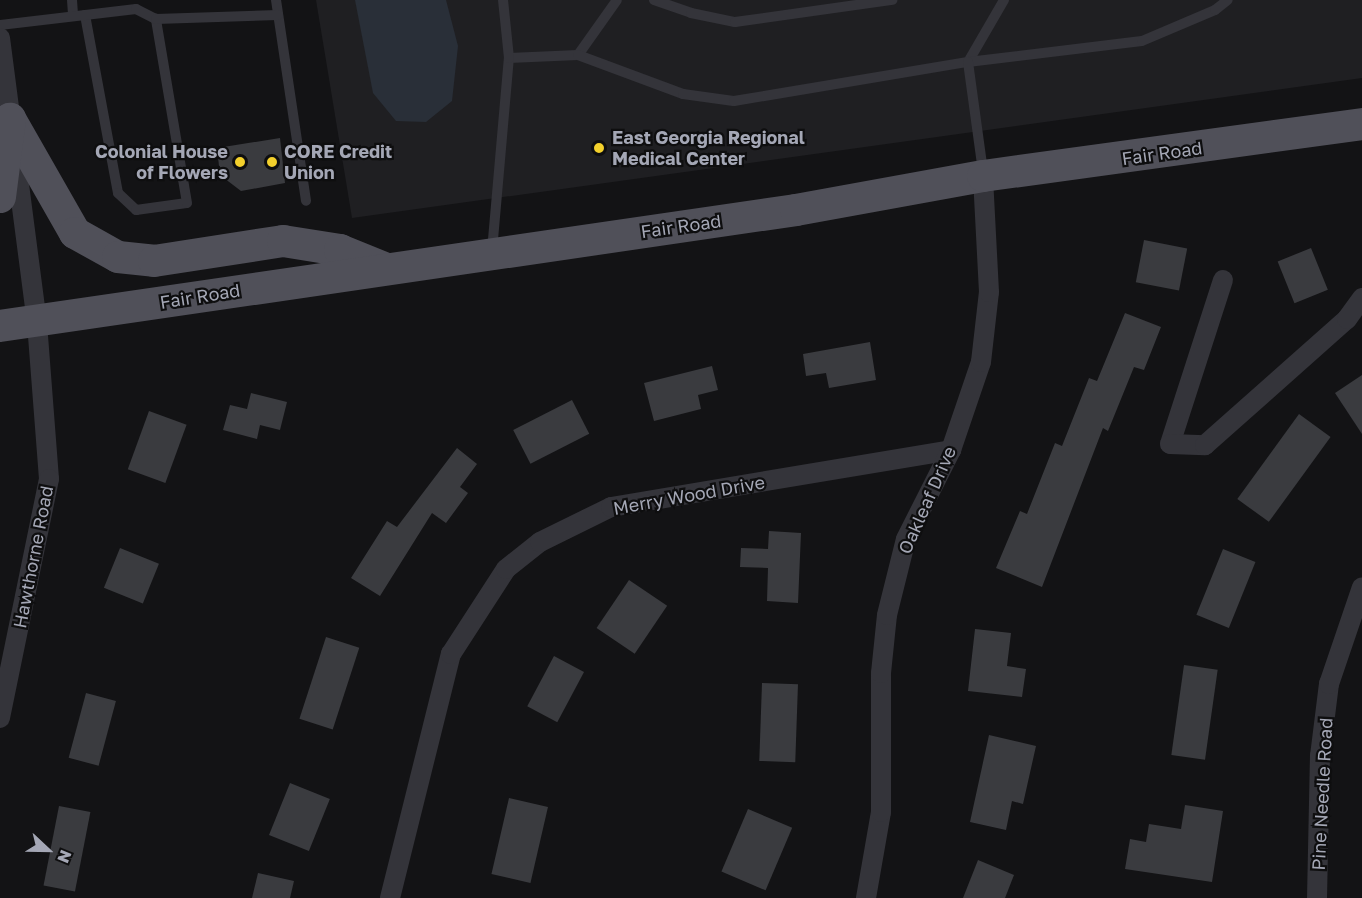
<!DOCTYPE html>
<style>
body{margin:0}
#map{position:relative;width:1362px;height:898px;overflow:hidden;background:#131315;font-family:"Golos Text",sans-serif}
div>[style]{position:absolute}
[style*='--x']{left:calc(var(--x)*1px);top:calc(var(--y)*1px);width:calc(var(--w)*1px);rotate:calc(var(--a)*1deg)}
.built>*{inset:0;background:#1f1f22}
.water>*{inset:0;background:#292f38}
.building>*{inset:0;background:#3a3b3f;transform-origin:0 0}
.service>*{height:10px;margin:-5px;padding:0 5px;transform-origin:5px;border-radius:5px;background:#34343a}
.minor>*{height:20px;margin:-10px;padding:0 10px;transform-origin:10px;border-radius:10px;background:#34343a}
.primary>*{height:32px;margin:-16px;padding:0 16px;transform-origin:16px;border-radius:16px;background:#505059}
.dots>*{width:16px;height:16px;translate:-50% -50%;box-sizing:border-box;border:3px solid #0e0e0f;border-radius:50%}
span{translate:-50% -50%;white-space:nowrap;text-align:center;line-height:1.15;-webkit-text-stroke:4.5px #0e0e0f;paint-order:stroke}
.poi-label{font-size:18px;color:#a4a7b5;font-weight:700}
.left{translate:0 -50%;text-align:left}
.right{translate:-100% -50%;text-align:right}
.street-label{font-size:18px;color:#a4a7b5}
.north{position:absolute;left:18px;top:820px;width:60px;height:60px;-webkit-text-stroke:4px #0e0e0f;paint-order:stroke;rotate:112deg;font-size:16px;font-weight:700;line-height:24px;text-align:center;color:#a4a7b5}
.north::after{content:'';display:block;margin:auto;width:21px;height:27px;background:#a4a7b5;clip-path:polygon(50% 0,100% 100%,50% 72%,0 100%)}
</style>
<div id="map">
<div class="built">
<i style="clip-path:polygon(316px 0,1362px 0,1362px 78px,352px 218px)"></i>
</div>
<div class="water">
<i style="clip-path:polygon(355px 0,446px 0,458px 46px,452px 101px,426px 122px,396px 121px,373px 93px)"></i>
</div>
<div class="building">
<i style="clip-path:polygon(280px 138px,285px 183px,241px 191px,220px 175px,217px 148px)"></i>
<i style="left:1144px;top:240px;width:44px;height:43px;rotate:11deg"></i>
<i style="left:1311px;top:248px;width:45px;height:36px;rotate:68deg"></i>
<i style="clip-path:polygon(1125px 313px,1161px 327px,1144px 370px,1134px 367px,1108px 431px,1103px 428px,1042px 587px,996px 568px,1020px 511px,1027px 514px,1055px 443px,1062px 446px,1089px 378px,1097px 381px)"></i>
<i style="clip-path:polygon(870px 342px,876px 380px,829px 388px,826px 373px,806px 376px,803px 354px)"></i>
<i style="clip-path:polygon(712px 366px,718px 390px,698px 395px,701px 409px,654px 421px,644px 383px)"></i>
<i style="clip-path:polygon(1362px 375px,1362px 434px,1335px 393px)"></i>
<i style="clip-path:polygon(251px 393px,287px 402px,280px 430px,260px 425px,257px 439px,223px 430px,230px 405px,247px 409px)"></i>
<i style="left:572px;top:400px;width:38px;height:66px;rotate:63deg"></i>
<i style="left:149px;top:411px;width:40px;height:62px;rotate:20deg"></i>
<i style="left:1299px;top:414px;width:39px;height:105px;rotate:36deg"></i>
<i style="clip-path:polygon(457px 448px,477px 464px,460px 487px,468px 493px,446px 523px,432px 513px,380px 596px,351px 578px,387px 521px,397px 527px)"></i>
<i style="clip-path:polygon(769px 531px,801px 533px,798px 603px,767px 601px,768px 568px,740px 567px,741px 548px,768px 549px)"></i>
<i style="left:120px;top:548px;width:42px;height:43px;rotate:22deg"></i>
<i style="left:1223px;top:549px;width:35px;height:71px;rotate:22deg"></i>
<i style="left:629px;top:580px;width:46px;height:58px;rotate:34deg"></i>
<i style="clip-path:polygon(975px 629px,1011px 633px,1007px 666px,1026px 669px,1022px 697px,968px 691px)"></i>
<i style="left:326px;top:637px;width:35px;height:86px;rotate:18deg"></i>
<i style="left:554px;top:656px;width:34px;height:57px;rotate:28deg"></i>
<i style="left:1184px;top:665px;width:34px;height:91px;rotate:8deg"></i>
<i style="left:762px;top:683px;width:36px;height:78px;rotate:2deg"></i>
<i style="left:86px;top:693px;width:31px;height:67px;rotate:15deg"></i>
<i style="clip-path:polygon(989px 735px,1036px 746px,1023px 804px,1012px 801px,1006px 830px,970px 822px)"></i>
<i style="left:290px;top:783px;width:43px;height:56px;rotate:22deg"></i>
<i style="left:509px;top:798px;width:40px;height:78px;rotate:13deg"></i>
<i style="clip-path:polygon(1185px 805px,1223px 811px,1212px 882px,1125px 869px,1130px 839px,1146px 842px,1149px 824px,1181px 829px)"></i>
<i style="left:59px;top:806px;width:32px;height:81px;rotate:11deg"></i>
<i style="left:748px;top:809px;width:48px;height:68px;rotate:23deg"></i>
<i style="clip-path:polygon(978px 860px,1014px 875px,1005px 898px,963px 898px)"></i>
<i style="clip-path:polygon(258px 873px,294px 881px,290px 898px,252px 898px)"></i>
</div>
<div class="service">
<i style="--x:72;--y:0;--w:16;--a:86"></i>
<i style="--x:276;--y:0;--w:203;--a:81.5"></i>
<i style="--x:654;--y:0;--w:39;--a:19"></i>
<i style="--x:691;--y:13;--w:45;--a:11.6"></i>
<i style="--x:735;--y:22;--w:159;--a:-8"></i>
<i style="--x:1004;--y:0;--w:72;--a:120.1"></i>
<i style="--x:968;--y:62;--w:175;--a:-6.9"></i>
<i style="--x:1142;--y:41;--w:79;--a:-23"></i>
<i style="--x:1215;--y:10;--w:16;--a:-38"></i>
<i style="--x:85;--y:15;--w:181;--a:79.5"></i>
<i style="--x:118;--y:193;--w:25;--a:43"></i>
<i style="--x:136;--y:210;--w:51;--a:-7.8"></i>
<i style="--x:187;--y:203;--w:187;--a:-99.6"></i>
<i style="--x:0;--y:25;--w:137;--a:-6.7"></i>
<i style="--x:136;--y:9;--w:22;--a:27"></i>
<i style="--x:156;--y:19;--w:122;--a:-1.9"></i>
<i style="--x:578;--y:55;--w:67;--a:-54.7"></i>
<i style="--x:509;--y:58;--w:69;--a:-2.5"></i>
<i style="--x:578;--y:55;--w:112;--a:20.4"></i>
<i style="--x:683;--y:94;--w:51;--a:7.8"></i>
<i style="--x:734;--y:101;--w:237;--a:-9.5"></i>
<i style="--x:968;--y:62;--w:111;--a:82.2"></i>
<i style="--x:492;--y:251;--w:194;--a:-85"></i>
<i style="--x:509;--y:58;--w:58;--a:-95.9"></i>
</div>
<div class="minor">
<i style="--x:0;--y:38;--w:287;--a:82.6"></i>
<i style="--x:37;--y:323;--w:156;--a:85.6"></i>
<i style="--x:49;--y:479;--w:244;--a:101.6"></i>
<i style="--x:1223;--y:280;--w:172;--a:107.9"></i>
<i style="--x:1170;--y:444;--w:35;--a:2"></i>
<i style="--x:1205;--y:445;--w:190;--a:-41.6"></i>
<i style="--x:1347;--y:319;--w:26;--a:-54"></i>
<i style="--x:390;--y:898;--w:252;--a:-76"></i>
<i style="--x:451;--y:654;--w:101;--a:-57.1"></i>
<i style="--x:506;--y:569;--w:43;--a:-38.5"></i>
<i style="--x:540;--y:542;--w:79;--a:-26.2"></i>
<i style="--x:611;--y:507;--w:345;--a:-9.5"></i>
<i style="--x:866;--y:898;--w:87;--a:-80.1"></i>
<i style="--x:881;--y:812;--w:139;--a:-90"></i>
<i style="--x:881;--y:673;--w:58;--a:-84.1"></i>
<i style="--x:887;--y:615;--w:78;--a:-76"></i>
<i style="--x:906;--y:539;--w:100;--a:-63.2"></i>
<i style="--x:951;--y:450;--w:93;--a:-71.2"></i>
<i style="--x:981;--y:362;--w:70;--a:-83.5"></i>
<i style="--x:989;--y:292;--w:116;--a:-93"></i>
<i style="--x:1317;--y:898;--w:142;--a:-88.8"></i>
<i style="--x:1320;--y:756;--w:73;--a:-82.9"></i>
<i style="--x:1329;--y:684;--w:102;--a:-71.2"></i>
</div>
<div class="primary">
<i style="--x:10;--y:119;--w:131;--a:60.3"></i>
<i style="--x:75;--y:233;--w:49;--a:29.2"></i>
<i style="--x:118;--y:257;--w:36;--a:6"></i>
<i style="--x:154;--y:261;--w:131;--a:-8.8"></i>
<i style="--x:283;--y:241;--w:58;--a:9"></i>
<i style="--x:340;--y:250;--w:48;--a:22.2"></i>
<i style="--x:0;--y:197;--w:79;--a:-82.7"></i>
<i style="--x:0;--y:326;--w:804;--a:-8.29"></i>
<i style="--x:796;--y:210;--w:190;--a:-10.3"></i>
<i style="--x:983;--y:176;--w:383;--a:-7.8"></i>
</div>
<div class="dots">
<i style="left:599px;top:148px;background:#f3d02c"></i>
<i style="left:240px;top:162px;background:#f3d02c"></i>
<i style="left:272px;top:162px;background:#f3d02c"></i>
</div>
<div class="poi-label">
<span class="left" style="left:612px;top:148px">East Georgia Regional<br>Medical Center</span>
<span class="right" style="left:228px;top:162px">Colonial House<br>of Flowers</span>
<span class="left" style="left:284px;top:162px">CORE Credit<br>Union</span>
</div>
<div class="street-label">
<span style="left:1162px;top:153px;rotate:-8deg">Fair Road</span>
<span style="left:681px;top:226px;rotate:-8deg">Fair Road</span>
<span style="left:200px;top:296px;rotate:-9deg">Fair Road</span>
<span style="left:689px;top:495px;rotate:-10deg">Merry Wood Drive</span>
<span style="left:927px;top:500px;rotate:-66deg">Oakleaf Drive</span>
<span style="left:33px;top:557px;rotate:-79deg">Hawthorne Road</span>
<span style="left:1322px;top:794px;rotate:-87deg">Pine Needle Road</span>
</div>
<div class="north">N</div>
</div>
